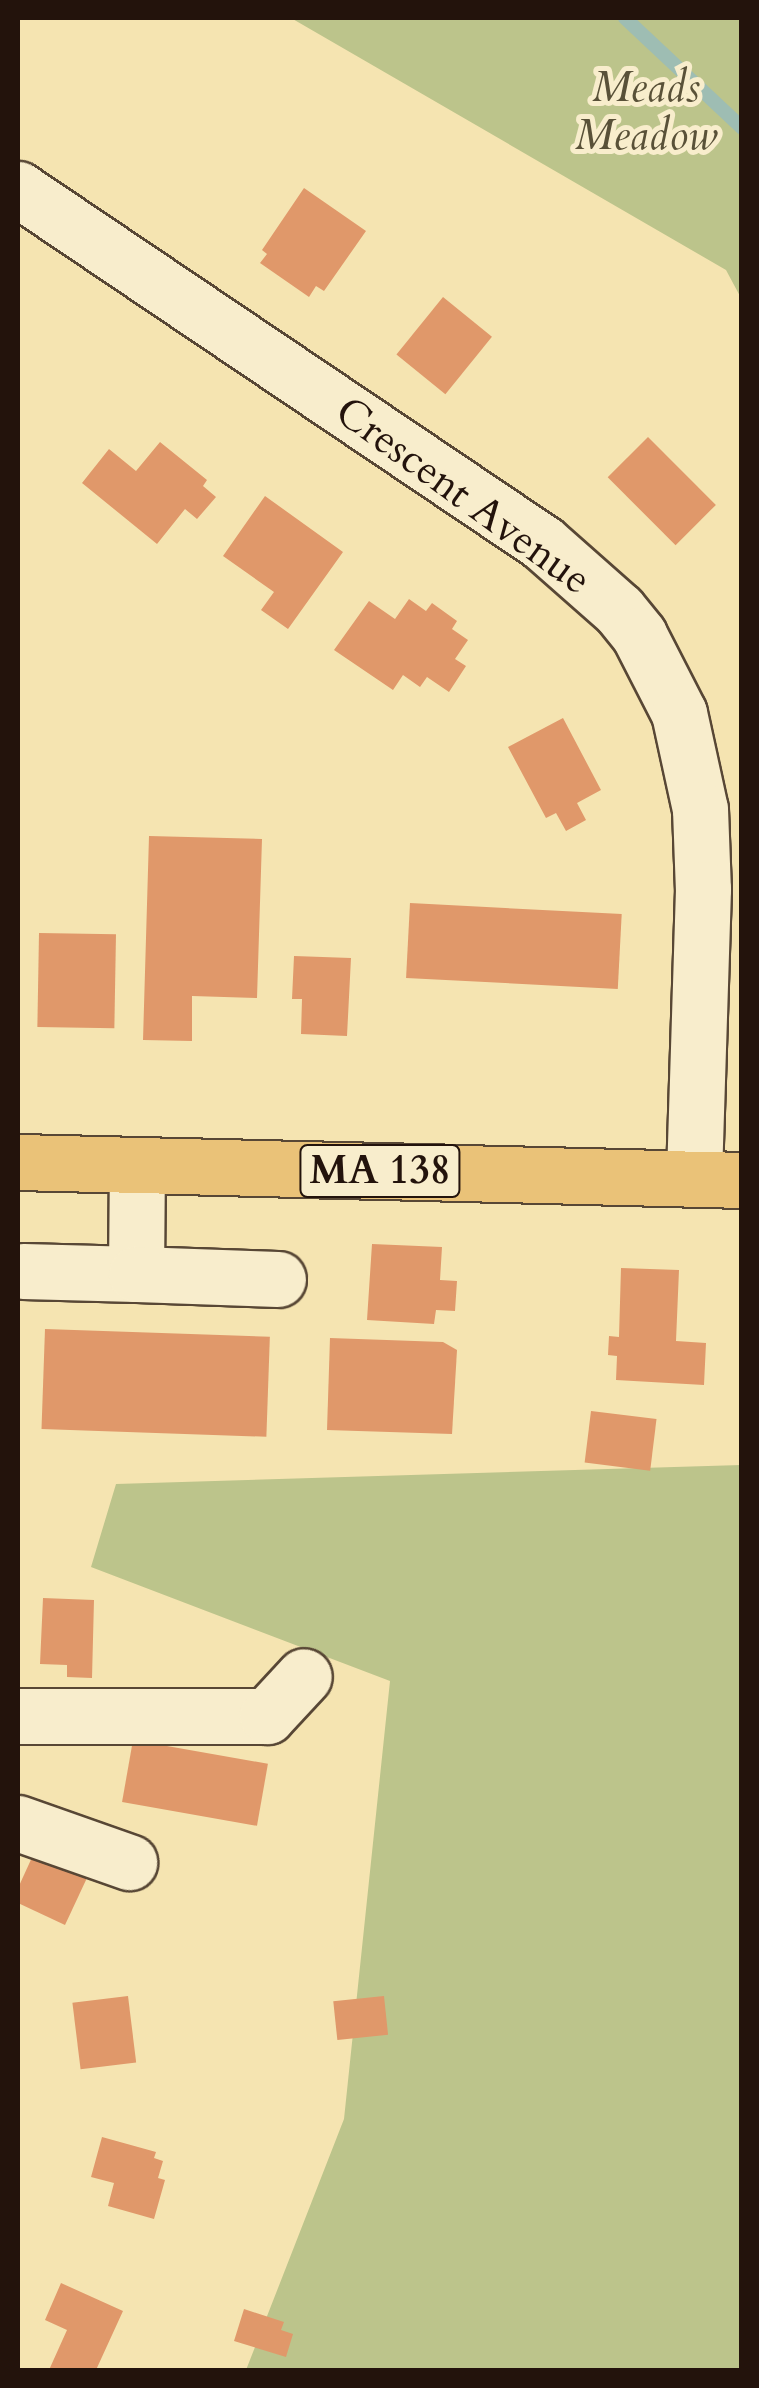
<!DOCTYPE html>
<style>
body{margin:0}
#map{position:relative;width:759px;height:2388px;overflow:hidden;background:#f5e4b1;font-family:Cardo,serif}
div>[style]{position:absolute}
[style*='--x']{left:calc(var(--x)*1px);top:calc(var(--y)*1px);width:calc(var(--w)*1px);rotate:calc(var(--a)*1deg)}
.green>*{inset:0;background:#bcc48b}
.stream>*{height:14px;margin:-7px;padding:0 7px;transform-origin:7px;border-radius:7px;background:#9ebdb3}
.building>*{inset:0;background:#e0986a;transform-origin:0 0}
.roads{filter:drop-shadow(2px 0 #584735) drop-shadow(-2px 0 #584735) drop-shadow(0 2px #584735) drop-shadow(0 -2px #584735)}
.minor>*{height:55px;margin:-27.5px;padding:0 27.5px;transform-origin:27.5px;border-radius:27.5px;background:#f8edcc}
.major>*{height:55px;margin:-27.5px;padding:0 27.5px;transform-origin:27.5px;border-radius:27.5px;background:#eac278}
span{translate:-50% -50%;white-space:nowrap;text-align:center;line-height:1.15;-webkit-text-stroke:10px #f8edcc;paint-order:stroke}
.shield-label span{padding:2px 8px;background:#f8edcc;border:2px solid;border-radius:8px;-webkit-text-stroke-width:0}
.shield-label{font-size:40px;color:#23130c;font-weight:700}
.park-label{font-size:42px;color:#595138;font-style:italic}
.street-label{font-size:42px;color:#23130c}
.frame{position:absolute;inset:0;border:20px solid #23130c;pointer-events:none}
</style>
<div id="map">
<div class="green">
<i style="clip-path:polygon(291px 18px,741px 18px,741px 298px,726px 270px)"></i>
<i style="clip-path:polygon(741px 1465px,741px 2370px,246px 2370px,344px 2119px,390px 1681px,91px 1567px,116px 1484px)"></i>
</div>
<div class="stream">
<i style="--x:625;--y:18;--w:161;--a:43.2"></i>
</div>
<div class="building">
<i style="clip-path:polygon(304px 188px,366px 231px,324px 291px,316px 286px,309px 297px,260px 263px,267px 254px,262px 250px)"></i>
<i style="left:443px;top:297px;width:63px;height:74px;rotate:39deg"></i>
<i style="left:648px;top:437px;width:96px;height:57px;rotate:45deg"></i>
<i style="clip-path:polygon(160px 442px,207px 480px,203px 486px,216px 497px,197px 519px,185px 509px,157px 544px,82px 483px,109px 449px,136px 471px)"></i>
<i style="clip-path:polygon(265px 496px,343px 552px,288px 629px,261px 610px,274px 592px,223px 556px)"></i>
<i style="clip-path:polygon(409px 599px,426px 611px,432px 603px,457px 621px,452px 629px,468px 640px,455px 659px,466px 666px,449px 692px,427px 677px,420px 687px,403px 675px,393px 690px,334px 650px,369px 601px,395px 619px)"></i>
<i style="clip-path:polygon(563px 718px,601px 790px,577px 803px,586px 820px,566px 831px,556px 813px,546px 818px,508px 747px)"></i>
<i style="clip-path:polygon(149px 836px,262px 839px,257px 998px,192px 996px,192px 1041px,143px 1040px)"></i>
<i style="left:410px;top:903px;width:212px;height:75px;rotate:3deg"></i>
<i style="left:39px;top:933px;width:77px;height:94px;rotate:1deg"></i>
<i style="clip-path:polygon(294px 956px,351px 958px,347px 1036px,301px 1034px,302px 999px,292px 999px)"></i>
<i style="clip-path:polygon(372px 1244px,442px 1247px,440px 1280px,457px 1281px,455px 1311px,436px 1310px,434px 1324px,367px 1320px)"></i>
<i style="clip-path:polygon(621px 1268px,679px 1270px,676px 1341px,706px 1343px,704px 1385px,616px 1380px,617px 1356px,608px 1355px,609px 1336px,619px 1337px)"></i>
<i style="left:45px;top:1329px;width:225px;height:100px;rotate:2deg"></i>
<i style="clip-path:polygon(330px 1338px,443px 1342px,457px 1350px,452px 1434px,327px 1430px)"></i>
<i style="left:591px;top:1411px;width:66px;height:52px;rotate:7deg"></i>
<i style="clip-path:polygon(43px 1598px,94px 1600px,92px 1678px,67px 1677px,67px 1665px,40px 1664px)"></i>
<i style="left:133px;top:1740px;width:137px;height:63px;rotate:10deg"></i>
<i style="clip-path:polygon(40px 1840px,93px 1865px,65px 1925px,18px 1903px,18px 1888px)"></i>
<i style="left:128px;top:1996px;width:67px;height:56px;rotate:83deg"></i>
<i style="left:384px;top:1996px;width:39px;height:51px;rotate:84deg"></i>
<i style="clip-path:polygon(102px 2137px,156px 2152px,154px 2158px,163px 2161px,158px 2178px,165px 2180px,154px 2219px,108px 2206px,114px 2183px,91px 2177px)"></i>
<i style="clip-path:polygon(61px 2283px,123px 2311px,96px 2370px,49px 2370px,67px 2330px,45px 2320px)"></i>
<i style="clip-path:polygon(244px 2309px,284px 2322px,281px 2330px,293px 2334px,286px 2357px,234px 2341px)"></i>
</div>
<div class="roads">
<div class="minor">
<i style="--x:18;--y:189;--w:633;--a:33.99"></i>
<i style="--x:543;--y:543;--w:101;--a:41.4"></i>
<i style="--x:619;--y:610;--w:32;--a:51"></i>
<i style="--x:639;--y:635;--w:88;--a:62.9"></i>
<i style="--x:679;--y:713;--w:98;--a:77.7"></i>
<i style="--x:700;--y:809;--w:80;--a:87.9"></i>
<i style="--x:703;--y:889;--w:289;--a:91.8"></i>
<i style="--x:23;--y:1271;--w:113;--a:1.5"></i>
<i style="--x:136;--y:1274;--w:109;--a:-89.5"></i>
<i style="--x:136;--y:1274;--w:142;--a:2"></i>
<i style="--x:18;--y:1716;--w:249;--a:0"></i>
<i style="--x:267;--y:1716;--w:54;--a:-47.2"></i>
<i style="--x:18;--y:1823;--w:118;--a:19.4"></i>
</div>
<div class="major">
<i style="--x:18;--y:1162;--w:724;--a:1.42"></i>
</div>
</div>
<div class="shield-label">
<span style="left:380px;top:1171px">MA 138</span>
</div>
<div class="park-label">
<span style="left:646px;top:112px">Meads<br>Meadow</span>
</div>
<div class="street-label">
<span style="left:463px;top:496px;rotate:36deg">Crescent Avenue</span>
</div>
<div class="frame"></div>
</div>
